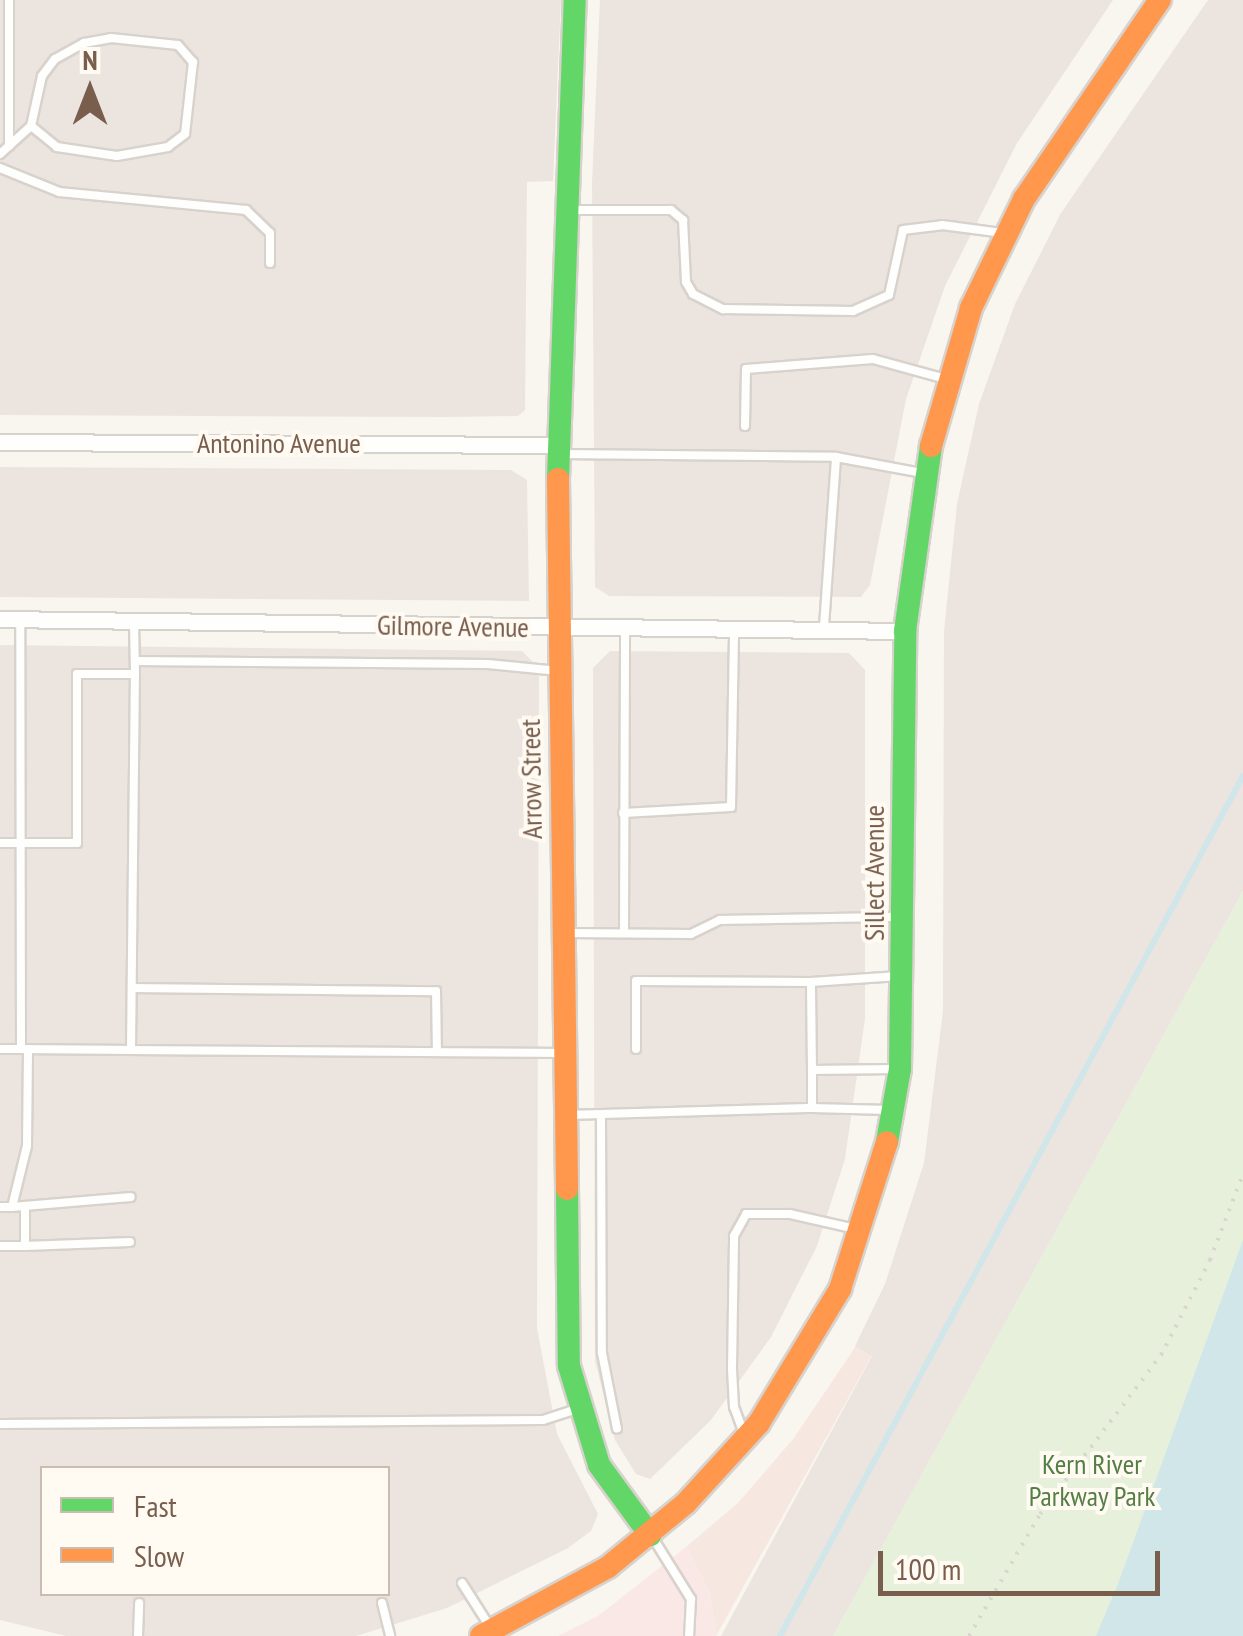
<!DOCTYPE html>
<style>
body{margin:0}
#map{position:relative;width:1243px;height:1636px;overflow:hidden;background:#f9f5ef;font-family:"PT Sans Narrow",sans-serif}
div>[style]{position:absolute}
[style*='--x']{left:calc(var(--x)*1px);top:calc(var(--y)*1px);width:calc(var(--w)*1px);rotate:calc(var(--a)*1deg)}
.commercial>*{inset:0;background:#f6e8e0}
.industrial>*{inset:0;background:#ece5df}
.medical>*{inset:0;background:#fae8e7}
.green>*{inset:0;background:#e6f0da}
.water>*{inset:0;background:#d0e6e9}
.stream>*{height:6px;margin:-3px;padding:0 3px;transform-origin:3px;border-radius:3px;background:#d0e6e9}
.path>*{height:4px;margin-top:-2px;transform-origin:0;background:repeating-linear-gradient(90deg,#dbd5d0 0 2.5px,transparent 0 10.5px)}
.roads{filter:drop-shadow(2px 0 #d8d2cd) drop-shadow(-2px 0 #d8d2cd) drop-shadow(0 2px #d8d2cd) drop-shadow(0 -2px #d8d2cd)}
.lane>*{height:8px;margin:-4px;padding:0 4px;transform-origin:4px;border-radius:4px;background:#fefefd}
.street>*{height:15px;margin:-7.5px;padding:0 7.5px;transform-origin:7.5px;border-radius:7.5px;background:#fefefd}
.fast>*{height:22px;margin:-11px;padding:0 11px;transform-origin:11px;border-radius:11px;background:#63d668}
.slow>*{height:22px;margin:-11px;padding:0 11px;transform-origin:11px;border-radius:11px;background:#ff974d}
span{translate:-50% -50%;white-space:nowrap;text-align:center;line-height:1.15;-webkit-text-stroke:8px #fffaf2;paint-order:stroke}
.street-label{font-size:28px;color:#795e4d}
.park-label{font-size:28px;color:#547e44}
.legend{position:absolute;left:40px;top:1466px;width:350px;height:130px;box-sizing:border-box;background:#fffaf2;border:2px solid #c9bcb0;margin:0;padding:12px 18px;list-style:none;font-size:30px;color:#795e4d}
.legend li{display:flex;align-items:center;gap:20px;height:50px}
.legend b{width:50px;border:2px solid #c9bcb0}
.north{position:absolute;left:40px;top:40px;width:100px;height:100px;-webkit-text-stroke:8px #fffaf2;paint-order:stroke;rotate:0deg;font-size:28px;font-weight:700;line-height:40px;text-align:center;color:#795e4d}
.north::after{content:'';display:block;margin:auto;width:35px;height:45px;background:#795e4d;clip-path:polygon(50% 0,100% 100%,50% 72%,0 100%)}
.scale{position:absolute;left:878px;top:1551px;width:282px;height:45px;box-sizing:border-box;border:5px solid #795e4d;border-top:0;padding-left:12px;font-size:30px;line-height:35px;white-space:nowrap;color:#795e4d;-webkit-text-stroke:8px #fffaf2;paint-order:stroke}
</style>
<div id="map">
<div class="commercial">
<i style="clip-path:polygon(856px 1346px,872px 1355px,716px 1636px,710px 1593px,686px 1547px,738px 1503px,794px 1438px)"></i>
</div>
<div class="industrial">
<i style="clip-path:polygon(0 0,561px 0,553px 181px,527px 182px,525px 410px,518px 416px,446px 417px,0 415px)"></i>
<i style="clip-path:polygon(600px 0,1113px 0,1017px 143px,945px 286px,906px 399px,870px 585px,861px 597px,609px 596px,595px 587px,592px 183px)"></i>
<i style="clip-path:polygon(1208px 0,1243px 0,1243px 891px,833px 1636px,721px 1636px,872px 1356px,855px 1346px,885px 1284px,924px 1163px,943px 1011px,944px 631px,957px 504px,979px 404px,1015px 304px,1061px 213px)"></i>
<i style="clip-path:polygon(0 467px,511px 470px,527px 480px,529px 601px,0 597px)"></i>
<i style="clip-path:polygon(evenodd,0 645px,522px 651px,539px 668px,537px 1328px,557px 1434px,598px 1514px,591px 1531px,568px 1548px,447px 1608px,356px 1636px,66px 1636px,0 1620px,0 645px,42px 1468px,388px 1468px,388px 1594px,42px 1594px,42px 1468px)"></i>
<i style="clip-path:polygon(610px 651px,849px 653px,865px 670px,865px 1019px,845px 1159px,817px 1246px,771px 1337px,711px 1420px,650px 1479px,636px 1474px,615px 1440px,595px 1361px,593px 668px)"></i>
</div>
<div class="medical">
<i style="clip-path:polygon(686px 1547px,710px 1593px,716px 1636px,558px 1636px,598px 1616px)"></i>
</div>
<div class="green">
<i style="clip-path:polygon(1243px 891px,1243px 1636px,833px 1636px)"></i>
</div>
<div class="water">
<i style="clip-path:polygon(1243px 1240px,1243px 1636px,1096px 1636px,1118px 1584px)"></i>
</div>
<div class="stream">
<i style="--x:780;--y:1636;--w:977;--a:-61.7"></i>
</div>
<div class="path">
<i style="--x:969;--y:1636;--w:141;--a:-59.8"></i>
<i style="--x:1040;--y:1514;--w:200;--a:-52.7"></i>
<i style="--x:1161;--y:1355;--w:107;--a:-62.7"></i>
<i style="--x:1210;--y:1260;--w:92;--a:-69"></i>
</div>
<div class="roads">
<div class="lane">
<i style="--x:9;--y:0;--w:146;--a:90"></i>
<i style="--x:0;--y:154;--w:42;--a:-42.1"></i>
<i style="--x:31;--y:126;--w:51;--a:-77.6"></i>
<i style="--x:42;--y:76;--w:21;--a:-53"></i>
<i style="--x:55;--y:59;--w:33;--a:-29"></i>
<i style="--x:84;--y:43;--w:27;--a:-10"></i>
<i style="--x:111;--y:38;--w:67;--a:6"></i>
<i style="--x:178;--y:45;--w:23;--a:49"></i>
<i style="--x:193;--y:62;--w:72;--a:96.3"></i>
<i style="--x:185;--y:134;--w:21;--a:143"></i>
<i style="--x:168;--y:147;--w:52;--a:170"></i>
<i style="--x:117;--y:156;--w:61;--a:-171.5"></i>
<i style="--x:57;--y:147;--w:33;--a:-141"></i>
<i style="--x:0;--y:168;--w:64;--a:22.1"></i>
<i style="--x:59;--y:192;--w:188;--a:5.5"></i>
<i style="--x:246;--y:210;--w:33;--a:44"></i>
<i style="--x:270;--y:233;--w:30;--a:90"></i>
<i style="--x:568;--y:210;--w:103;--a:0"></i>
<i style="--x:671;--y:210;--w:16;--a:40"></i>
<i style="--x:683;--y:220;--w:62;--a:87.2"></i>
<i style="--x:686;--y:282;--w:14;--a:60"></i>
<i style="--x:693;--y:294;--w:34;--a:27"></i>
<i style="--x:723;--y:309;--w:130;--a:0.9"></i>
<i style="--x:853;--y:311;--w:39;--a:-24"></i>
<i style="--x:889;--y:295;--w:66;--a:-77.8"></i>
<i style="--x:903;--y:230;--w:39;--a:-7"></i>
<i style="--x:942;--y:225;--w:62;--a:7.5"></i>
<i style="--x:745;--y:426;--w:57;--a:-89"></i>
<i style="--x:746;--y:369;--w:127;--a:-4.5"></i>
<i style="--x:873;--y:359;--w:76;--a:15.3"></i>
<i style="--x:562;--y:454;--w:274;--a:0.6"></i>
<i style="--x:836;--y:457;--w:87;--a:10.5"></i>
<i style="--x:824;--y:626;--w:169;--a:-85.9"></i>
<i style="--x:135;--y:661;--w:353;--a:0.5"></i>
<i style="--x:488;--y:664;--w:71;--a:5.6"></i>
<i style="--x:623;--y:813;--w:108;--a:-3.2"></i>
<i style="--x:731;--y:807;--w:177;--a:-89"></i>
<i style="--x:0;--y:843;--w:77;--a:0"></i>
<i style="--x:77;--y:843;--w:169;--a:-90"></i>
<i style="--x:77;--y:674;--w:58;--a:0"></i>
<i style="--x:135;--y:674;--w:52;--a:-91.1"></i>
<i style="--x:568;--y:933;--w:123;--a:0.5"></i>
<i style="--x:691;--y:934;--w:32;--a:-26"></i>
<i style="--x:720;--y:920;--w:180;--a:-1"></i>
<i style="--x:624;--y:933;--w:305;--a:-89.8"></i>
<i style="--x:132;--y:988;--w:304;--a:0.6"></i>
<i style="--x:436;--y:991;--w:61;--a:89.1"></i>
<i style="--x:0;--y:1049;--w:21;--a:0"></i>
<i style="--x:21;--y:1049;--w:429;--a:-90.1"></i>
<i style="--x:21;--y:1049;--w:110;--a:0.5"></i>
<i style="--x:131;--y:1050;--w:376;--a:-89.4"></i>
<i style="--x:636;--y:1049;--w:68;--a:-90"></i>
<i style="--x:636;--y:981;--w:175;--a:0.3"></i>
<i style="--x:131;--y:1050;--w:431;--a:0.4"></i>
<i style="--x:895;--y:1069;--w:83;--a:179.3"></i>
<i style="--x:812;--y:1070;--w:88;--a:-90.7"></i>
<i style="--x:811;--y:982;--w:88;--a:-3.9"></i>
<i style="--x:812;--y:1070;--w:38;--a:90"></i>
<i style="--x:812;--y:1108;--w:77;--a:1.5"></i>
<i style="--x:571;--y:1115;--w:241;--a:-1.7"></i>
<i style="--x:601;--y:1115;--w:238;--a:89.8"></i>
<i style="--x:602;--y:1353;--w:77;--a:78.8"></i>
<i style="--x:0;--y:1207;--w:12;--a:0"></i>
<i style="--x:12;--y:1207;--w:63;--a:-76.2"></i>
<i style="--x:27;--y:1146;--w:96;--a:-89.4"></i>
<i style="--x:12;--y:1207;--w:119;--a:-4.8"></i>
<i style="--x:0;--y:1246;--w:25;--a:0"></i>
<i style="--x:25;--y:1246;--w:40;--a:-90"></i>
<i style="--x:25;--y:1246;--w:105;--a:-2.2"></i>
<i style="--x:0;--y:1424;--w:543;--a:-0.42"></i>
<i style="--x:543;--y:1420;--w:36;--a:-18"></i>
<i style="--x:744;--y:1434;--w:29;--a:-110"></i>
<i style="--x:734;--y:1407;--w:39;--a:-93"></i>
<i style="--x:732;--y:1368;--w:132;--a:-89.1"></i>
<i style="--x:734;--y:1236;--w:25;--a:-61"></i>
<i style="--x:746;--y:1214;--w:44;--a:0"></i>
<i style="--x:790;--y:1214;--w:72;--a:12.9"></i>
<i style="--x:653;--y:1538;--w:72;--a:58.1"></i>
<i style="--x:691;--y:1599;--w:37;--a:93"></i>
<i style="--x:462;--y:1583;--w:52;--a:57.5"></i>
<i style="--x:382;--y:1603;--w:34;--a:76"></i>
<i style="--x:138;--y:1636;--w:33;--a:-88"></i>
</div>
<div class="street">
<i style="--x:0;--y:442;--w:558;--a:0.31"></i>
<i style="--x:0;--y:619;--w:905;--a:0.76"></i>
</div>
<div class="fast">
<i style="--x:558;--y:479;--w:479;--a:-88"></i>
<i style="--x:887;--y:1142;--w:74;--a:-79.9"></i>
<i style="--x:900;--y:1069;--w:438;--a:-89.3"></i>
<i style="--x:905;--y:631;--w:187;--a:-82"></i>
<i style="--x:567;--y:1189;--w:177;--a:89.4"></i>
<i style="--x:569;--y:1366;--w:103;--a:73.1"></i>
<i style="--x:599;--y:1465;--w:87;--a:53.9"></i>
</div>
<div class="slow">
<i style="--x:931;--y:446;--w:144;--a:-73.8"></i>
<i style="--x:971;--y:308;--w:121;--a:-64.1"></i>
<i style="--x:1024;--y:199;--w:241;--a:-55.7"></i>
<i style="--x:558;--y:479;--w:710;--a:89.27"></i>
<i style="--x:481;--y:1636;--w:145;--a:-28.5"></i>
<i style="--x:608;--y:1567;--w:101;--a:-39.4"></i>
<i style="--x:686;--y:1503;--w:108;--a:-47.6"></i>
<i style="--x:759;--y:1423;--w:157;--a:-58.8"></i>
<i style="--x:840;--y:1289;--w:154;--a:-72.3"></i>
</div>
</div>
<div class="street-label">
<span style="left:279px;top:443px">Antonino Avenue</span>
<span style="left:453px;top:626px;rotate:1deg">Gilmore Avenue</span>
<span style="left:531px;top:779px;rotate:-91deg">Arrow Street</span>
<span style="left:874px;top:873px;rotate:-90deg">Sillect Avenue</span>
</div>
<div class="park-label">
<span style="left:1092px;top:1480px">Kern River<br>Parkway Park</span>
</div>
<ul class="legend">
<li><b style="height:12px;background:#63d668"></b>Fast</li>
<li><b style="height:12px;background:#ff974d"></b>Slow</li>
</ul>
<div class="north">N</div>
<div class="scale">100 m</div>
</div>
